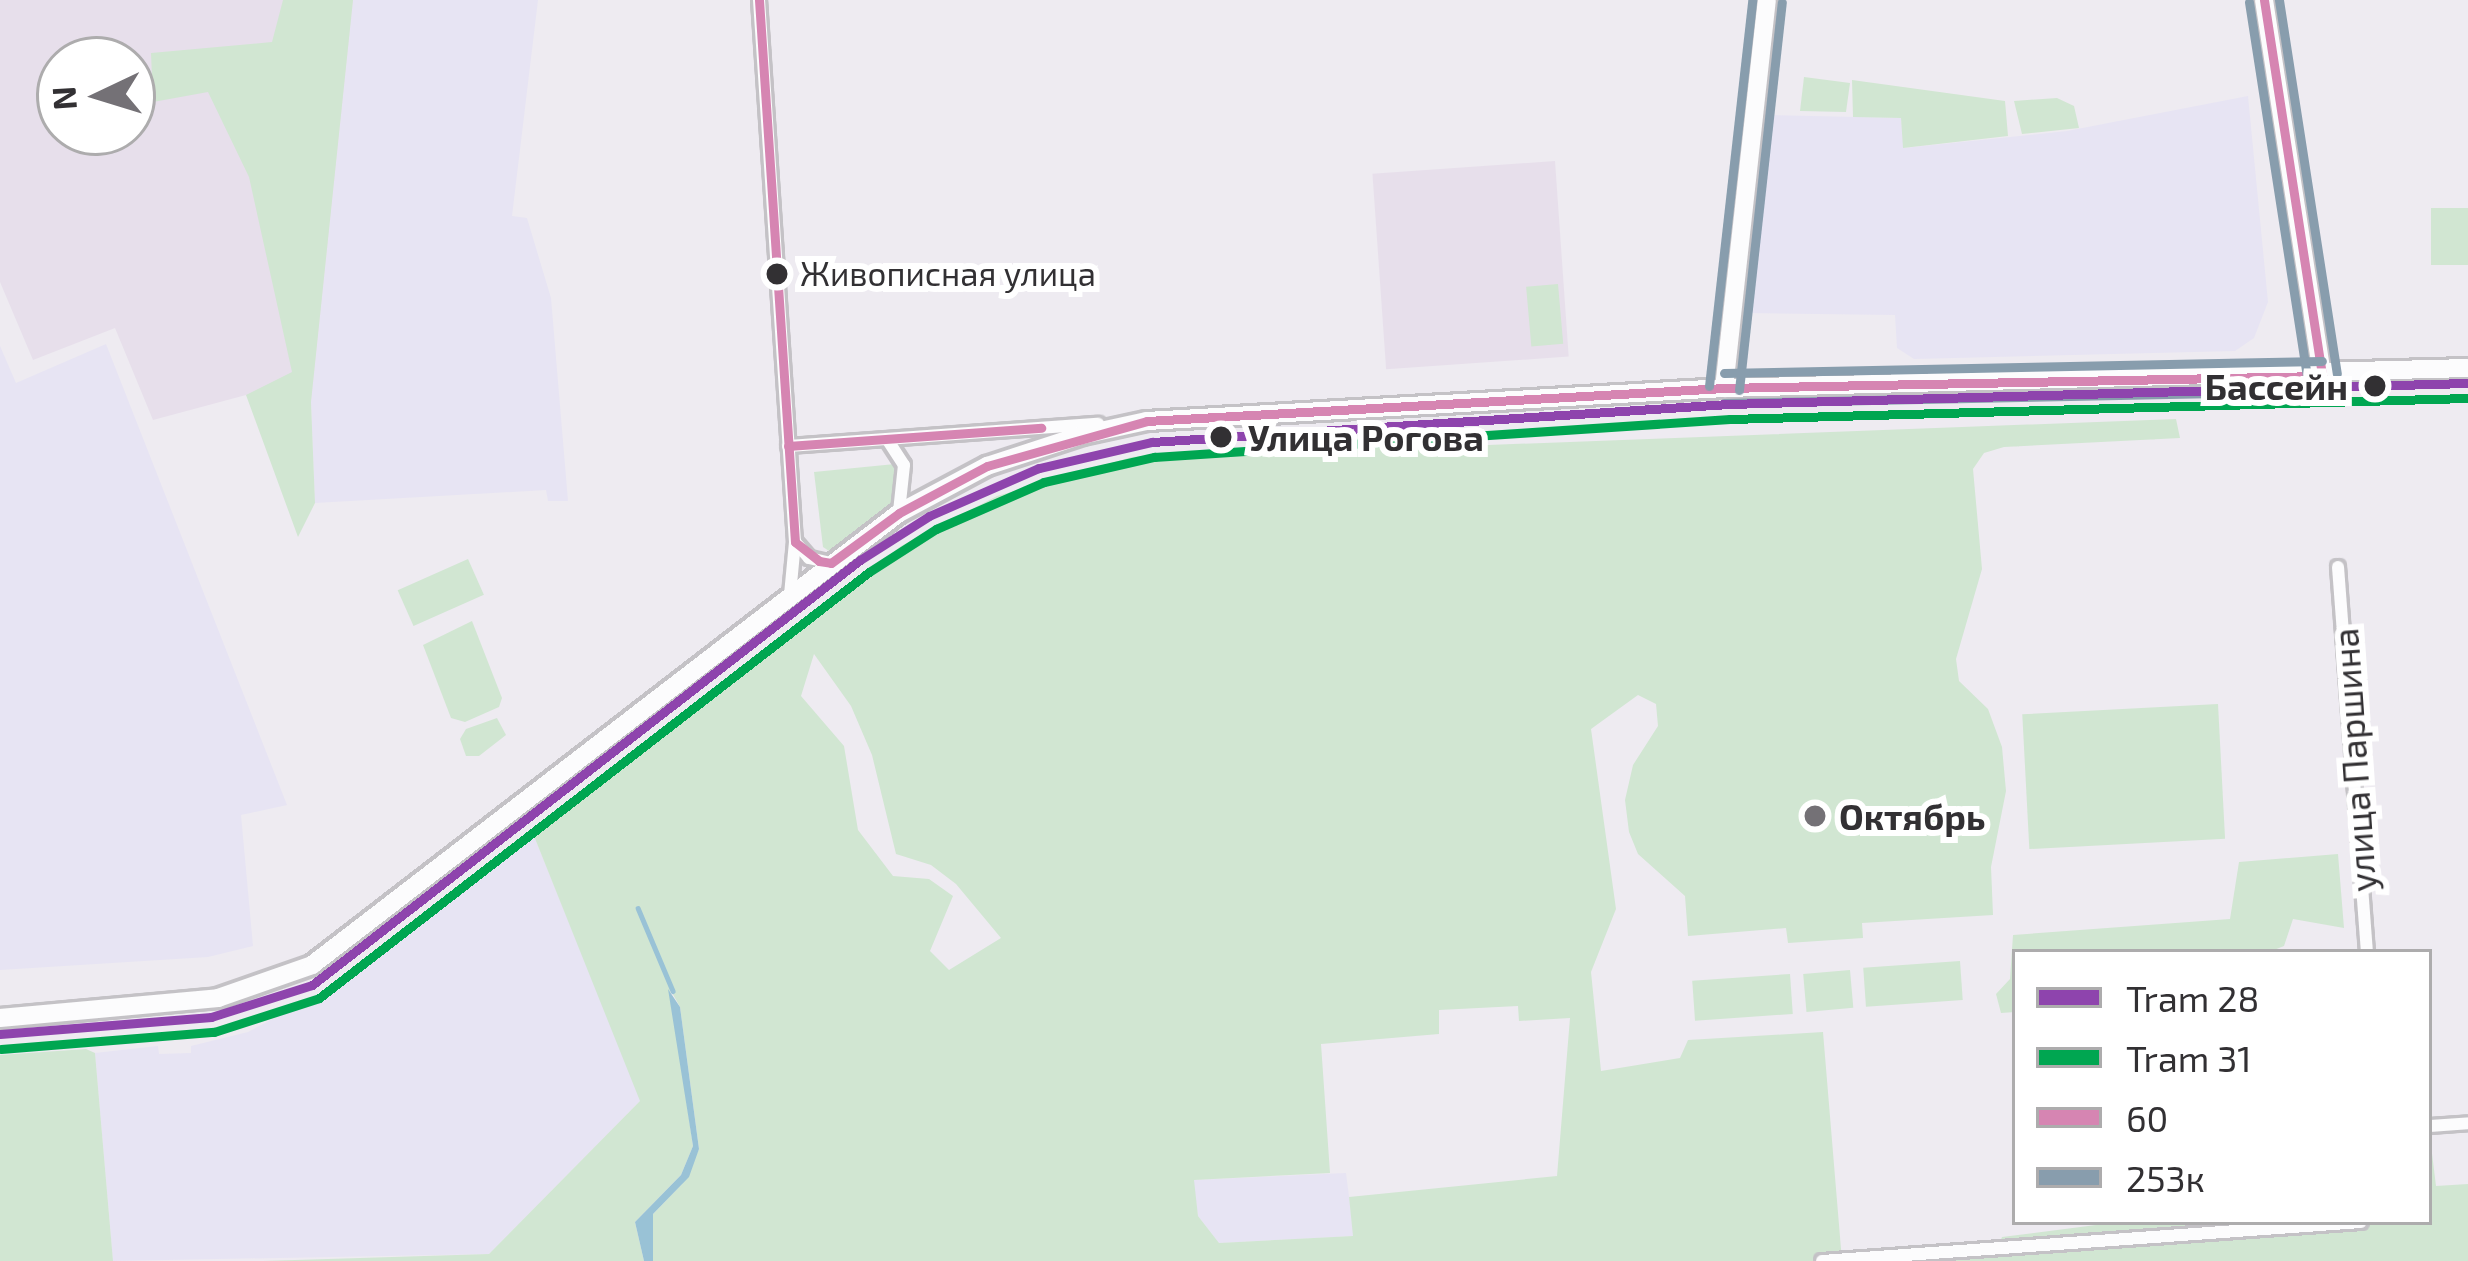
<!DOCTYPE html>
<meta charset="utf-8">
<style>
body{margin:0}
#map{position:relative;width:2468px;height:1261px;overflow:hidden;background:#eeebf1;font-family:"Exo 2",sans-serif}
div>[style]{position:absolute}
[style*='--x']{left:calc(var(--x)*1px);top:calc(var(--y)*1px);width:calc(var(--w)*1px);rotate:calc(var(--a)*1deg)}
.industrial>*{inset:0;background:#e7e4f3}
.built>*{inset:0;background:#e7dfeb;transform-origin:0 0}
.green>*{inset:0;background:#d1e6d2;transform-origin:0 0}
.water>*{inset:0;background:#99c2d6}
.stream>*{height:4.5px;margin:-2.25px;padding:0 2.25px;transform-origin:2.25px;border-radius:2.25px;background:#99c2d6}
.roads{filter:drop-shadow(3px 0 #c4c2c6) drop-shadow(-3px 0 #c4c2c6) drop-shadow(0 3px #c4c2c6) drop-shadow(0 -3px #c4c2c6)}
.street>*{height:12px;margin:-6px;padding:0 6px;transform-origin:6px;border-radius:6px;background:#fcfcfd}
.secondary>*{height:18px;margin:-9px;padding:0 9px;transform-origin:9px;border-radius:9px;background:#fcfcfd}
.bus-1>*{height:9px;margin:-4.5px;padding:0 4.5px;transform-origin:4.5px;border-radius:4.5px;background:#d685b2}
.bus-2>*{height:9px;margin:-4.5px;padding:0 4.5px;transform-origin:4.5px;border-radius:4.5px;background:#889dad}
.bus-3>*{height:9px;margin:-4.5px;padding:0 4.5px;transform-origin:4.5px;border-radius:4.5px;background:#889dad}
.tram-1>*{height:9px;margin:-4.5px;padding:0 4.5px;transform-origin:4.5px;border-radius:4.5px;background:#8e44ad}
.tram-2>*{height:9px;margin:-4.5px;padding:0 4.5px;transform-origin:4.5px;border-radius:4.5px;background:#00a651}
.dots>*{width:33px;height:33px;translate:-50% -50%;box-sizing:border-box;border:6px solid #fff;border-radius:50%}
span{translate:-50% -50%;white-space:nowrap;text-align:center;line-height:1.15;-webkit-text-stroke:12px #fff;paint-order:stroke}
.bus-label{font-size:33px;color:#323033}
.left{translate:0 -50%;text-align:left}
.stop-label{font-size:36px;color:#323033;font-weight:700}
.right{translate:-100% -50%;text-align:right}
.street-label{font-size:36px;color:#323033}
.poi-label{font-size:36px;color:#323033;font-weight:700}
.legend{position:absolute;left:2012px;top:949px;width:420px;height:276px;box-sizing:border-box;background:#fff;border:3px solid #adacad;margin:0;padding:15px 21px;list-style:none;font-size:36px;color:#323033}
.legend li{display:flex;align-items:center;gap:24px;height:60px}
.legend b{width:60px;border:3px solid #adacad}
.north{position:absolute;left:36px;top:36px;width:120px;height:120px;box-sizing:border-box;background:#fff;border:3px solid #adacad;border-radius:50%;rotate:266deg;font-size:33px;font-weight:700;line-height:48px;text-align:center;color:#323033}
.north::after{content:'';display:block;margin:auto;width:42px;height:54px;background:#747176;clip-path:polygon(50% 0,100% 100%,50% 72%,0 100%)}
</style>
<div id="map">
<div class="industrial">
<i style="clip-path:polygon(353px 0,538px 0,512px 216px,527px 218px,551px 298px,568px 501px,548px 501px,546px 490px,315px 503px,311px 402px)"></i>
<i style="clip-path:polygon(2248px 96px,2268px 302px,2254px 338px,2235px 351px,1914px 359px,1897px 348px,1895px 315px,1747px 313px,1767px 115px,1901px 118px,1904px 148px,2067px 131px)"></i>
<i style="clip-path:polygon(106px 344px,287px 805px,241px 815px,253px 946px,208px 957px,0 970px,0 346px,16px 383px)"></i>
<i style="clip-path:polygon(534px 836px,641px 1100px,489px 1254px,113px 1261px,95px 1053px,158px 1046px,159px 1054px,191px 1053px,191px 1046px,248px 1032px,355px 975px)"></i>
<i style="clip-path:polygon(1346px 1173px,1354px 1236px,1219px 1243px,1198px 1216px,1193px 1180px)"></i>
</div>
<div class="built">
<i style="clip-path:polygon(evenodd,0 0,353px 0,311px 402px,246px 395px,153px 420px,115px 328px,33px 360px,0 282px,0 0,60px 60px,132px 60px,132px 132px,60px 132px,60px 60px)"></i>
<i style="left:1555px;top:161px;width:196px;height:183px;rotate:86deg"></i>
</div>
<div class="green">
<i style="clip-path:polygon(283px 0,353px 0,311px 402px,315px 503px,298px 537px,246px 395px,292px 372px,249px 177px,208px 92px,153px 102px,151px 53px,272px 42px)"></i>
<i style="clip-path:polygon(1804px 77px,1850px 83px,1846px 112px,1800px 111px)"></i>
<i style="clip-path:polygon(1852px 80px,2005px 101px,2008px 136px,1903px 148px,1901px 118px,1853px 117px)"></i>
<i style="clip-path:polygon(2057px 98px,2074px 106px,2079px 128px,2022px 134px,2014px 101px)"></i>
<i style="left:2468px;top:208px;width:57px;height:37px;rotate:90deg"></i>
<i style="left:1558px;top:284px;width:60px;height:32px;rotate:85deg"></i>
<i style="clip-path:polygon(evenodd,2176px 419px,2180px 438px,2004px 447px,1984px 453px,1973px 469px,1982px 569px,1956px 659px,1959px 681px,1988px 709px,2002px 747px,2006px 791px,1991px 867px,1993px 915px,1862px 923px,1863px 938px,1788px 943px,1786px 928px,1688px 936px,1685px 896px,1638px 854px,1629px 832px,1625px 800px,1633px 765px,1658px 726px,1656px 704px,1638px 695px,1591px 729px,1616px 909px,1591px 972px,1601px 1071px,1680px 1058px,1688px 1040px,1823px 1032px,1842px 1261px,653px 1261px,653px 1214px,682px 1184px,699px 1149px,680px 1007px,670px 989px,693px 1146px,681px 1175px,635px 1222px,644px 1261px,263px 1261px,489px 1254px,640px 1101px,534px 836px,901px 546px,997px 496px,1132px 457px,1386px 436px,1488px 445px,2176px 419px,814px 654px,851px 706px,872px 755px,896px 854px,931px 865px,956px 884px,1001px 938px,949px 970px,930px 951px,953px 896px,929px 879px,893px 876px,858px 830px,844px 746px,801px 696px,814px 654px,2176px 419px,1518px 1006px,1519px 1021px,1570px 1018px,1557px 1176px,1349px 1197px,1353px 1236px,1219px 1243px,1198px 1216px,1194px 1180px,1330px 1173px,1321px 1044px,1439px 1034px,1439px 1010px,1518px 1006px)"></i>
<i style="clip-path:polygon(895px 464px,898px 505px,832px 553px,823px 547px,814px 472px)"></i>
<i style="left:468px;top:559px;width:39px;height:77px;rotate:66deg"></i>
<i style="clip-path:polygon(472px 621px,502px 698px,499px 707px,465px 722px,451px 718px,423px 645px)"></i>
<i style="left:2218px;top:704px;width:135px;height:196px;rotate:87deg"></i>
<i style="clip-path:polygon(497px 718px,506px 735px,479px 756px,466px 756px,460px 739px,466px 729px)"></i>
<i style="clip-path:polygon(2338px 854px,2344px 928px,2293px 919px,2284px 946px,2269px 952px,2015px 952px,2015px 1012px,2001px 1013px,1996px 994px,2010px 979px,2013px 935px,2230px 919px,2239px 862px)"></i>
<i style="left:1960px;top:961px;width:39px;height:97px;rotate:86deg"></i>
<i style="left:1850px;top:970px;width:38px;height:47px;rotate:85deg"></i>
<i style="left:1790px;top:974px;width:40px;height:98px;rotate:86deg"></i>
<i style="clip-path:polygon(86px 1049px,95px 1053px,113px 1261px,0 1261px,0 1055px)"></i>
<i style="clip-path:polygon(2429px 1129px,2436px 1186px,2468px 1184px,2468px 1261px,1943px 1261px,1994px 1256px,2002px 1237px,2119px 1222px,2429px 1222px)"></i>
</div>
<div class="water">
<i style="clip-path:polygon(668px 989px,680px 1007px,699px 1149px,689px 1177px,653px 1214px,653px 1261px,644px 1261px,635px 1222px,681px 1175px,693px 1146px)"></i>
</div>
<div class="stream">
<i style="--x:638;--y:908;--w:90;--a:67.1"></i>
</div>
<div class="roads">
<div class="street">
<i style="--x:759;--y:0;--w:543;--a:86.2"></i>
<i style="--x:795;--y:542;--w:53;--a:95.4"></i>
<i style="--x:887;--y:439;--w:31;--a:57"></i>
<i style="--x:904;--y:465;--w:47;--a:96.1"></i>
<i style="--x:788;--y:446;--w:311;--a:-4.1"></i>
<i style="--x:796;--y:543;--w:20;--a:49"></i>
<i style="--x:809;--y:558;--w:23;--a:13"></i>
<i style="--x:2338;--y:567;--w:386;--a:85.7"></i>
<i style="--x:2429;--y:1126;--w:39;--a:-4"></i>
<i style="--x:1822;--y:1261;--w:540;--a:-4.14"></i>
</div>
<div class="secondary">
<i style="--x:2264;--y:0;--w:380;--a:81.2"></i>
<i style="--x:1724;--y:388;--w:390;--a:-83.7"></i>
<i style="--x:0;--y:1018;--w:219;--a:-5.2"></i>
<i style="--x:218;--y:998;--w:100;--a:-19.3"></i>
<i style="--x:312;--y:965;--w:741;--a:-37.6"></i>
<i style="--x:899;--y:513;--w:100;--a:-28.1"></i>
<i style="--x:987;--y:466;--w:100;--a:-18.1"></i>
<i style="--x:1082;--y:435;--w:66;--a:-12.2"></i>
<i style="--x:1147;--y:421;--w:578;--a:-3.27"></i>
<i style="--x:1724;--y:388;--w:744;--a:-1.54"></i>
</div>
</div>
<div class="bus-1">
<i style="--x:759;--y:0;--w:543;--a:86.2"></i>
<i style="--x:795;--y:542;--w:31;--a:38"></i>
<i style="--x:819;--y:561;--w:12;--a:9"></i>
<i style="--x:831;--y:563;--w:84;--a:-36.3"></i>
<i style="--x:899;--y:513;--w:100;--a:-28.1"></i>
<i style="--x:987;--y:466;--w:166;--a:-15.7"></i>
<i style="--x:1147;--y:421;--w:578;--a:-3.27"></i>
<i style="--x:1724;--y:388;--w:598;--a:-1.15"></i>
<i style="--x:2264;--y:0;--w:380;--a:81.2"></i>
<i style="--x:788;--y:446;--w:254;--a:-4.1"></i>
</div>
<div class="bus-2">
<i style="--x:2249;--y:2;--w:380;--a:81.2"></i>
<i style="--x:1739;--y:390;--w:390;--a:-83.7"></i>
<i style="--x:1724;--y:403;--w:598;--a:-1.15"></i>
</div>
<div class="bus-3">
<i style="--x:2279;--y:0;--w:378;--a:81.2"></i>
<i style="--x:1724;--y:373;--w:598;--a:-1.15"></i>
<i style="--x:1709;--y:386;--w:388;--a:-83.6"></i>
</div>
<div class="tram-1">
<i style="--x:0;--y:1034;--w:212;--a:-4.6"></i>
<i style="--x:211;--y:1017;--w:106;--a:-17.6"></i>
<i style="--x:312;--y:985;--w:693;--a:-37.8"></i>
<i style="--x:860;--y:560;--w:82;--a:-32.5"></i>
<i style="--x:929;--y:516;--w:120;--a:-23.6"></i>
<i style="--x:1039;--y:468;--w:116;--a:-13"></i>
<i style="--x:1152;--y:442;--w:578;--a:-3.77"></i>
<i style="--x:1729;--y:404;--w:739;--a:-1.63"></i>
</div>
<div class="tram-2">
<i style="--x:1;--y:1049;--w:214;--a:-4.6"></i>
<i style="--x:214;--y:1032;--w:110;--a:-17.9"></i>
<i style="--x:319;--y:998;--w:696;--a:-37.76"></i>
<i style="--x:869;--y:572;--w:80;--a:-32.7"></i>
<i style="--x:936;--y:529;--w:118;--a:-23.5"></i>
<i style="--x:1044;--y:482;--w:113;--a:-12.8"></i>
<i style="--x:1154;--y:457;--w:577;--a:-3.77"></i>
<i style="--x:1730;--y:419;--w:738;--a:-1.63"></i>
</div>
<div class="dots">
<i style="left:777px;top:274px;background:#323033"></i>
<i style="left:2375px;top:386px;background:#323033"></i>
<i style="left:1221px;top:437px;background:#323033"></i>
<i style="left:1815px;top:816px;background:#747176"></i>
</div>
<div class="bus-label">
<span class="left" style="left:800px;top:274px">Живописная улица</span>
</div>
<div class="stop-label">
<span class="right" style="left:2348px;top:386px">Бассейн</span>
<span class="left" style="left:1248px;top:437px">Улица Рогова</span>
</div>
<div class="street-label">
<span style="left:2353px;top:760px;rotate:-94deg">улица Паршина</span>
</div>
<div class="poi-label">
<span class="left" style="left:1839px;top:816px">Октябрь</span>
</div>
<ul class="legend">
<li><b style="height:15px;background:#8e44ad"></b>Tram 28</li>
<li><b style="height:15px;background:#00a651"></b>Tram 31</li>
<li><b style="height:15px;background:#d685b2"></b>60</li>
<li><b style="height:15px;background:#889dad"></b>253к</li>
</ul>
<div class="north">N</div>
</div>
